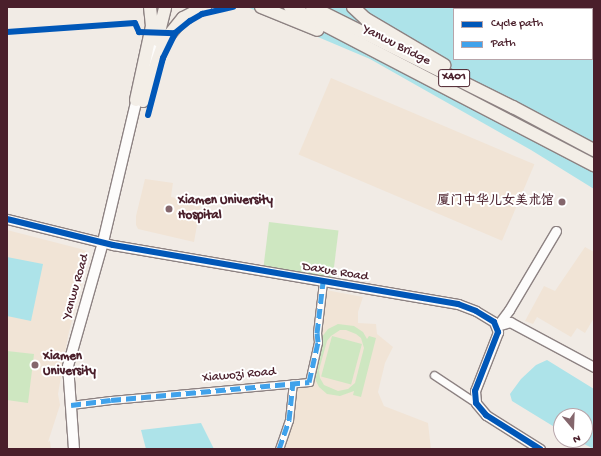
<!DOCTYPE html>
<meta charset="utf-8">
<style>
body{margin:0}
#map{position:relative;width:601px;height:456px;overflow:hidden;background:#f1ebe5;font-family:"Gochi Hand","LXGW WenKai TC",sans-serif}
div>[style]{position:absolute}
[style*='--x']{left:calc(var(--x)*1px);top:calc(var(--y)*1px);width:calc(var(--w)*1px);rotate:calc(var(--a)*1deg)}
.built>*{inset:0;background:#f1e4d6;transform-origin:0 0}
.green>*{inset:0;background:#cee7c1;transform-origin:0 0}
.water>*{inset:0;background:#ade3e9}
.roads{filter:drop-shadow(1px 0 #8d8282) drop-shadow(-1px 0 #8d8282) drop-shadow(0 1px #8d8282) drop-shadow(0 -1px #8d8282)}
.minor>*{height:7px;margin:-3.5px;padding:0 3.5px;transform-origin:3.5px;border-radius:3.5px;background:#fdfcfb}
.tertiary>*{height:9px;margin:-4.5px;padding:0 4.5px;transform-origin:4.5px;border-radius:4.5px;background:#fdfcfb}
.secondary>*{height:10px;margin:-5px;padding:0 5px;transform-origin:5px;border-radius:5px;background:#fdfcfb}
.trunk>*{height:12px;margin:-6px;padding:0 6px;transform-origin:6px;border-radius:6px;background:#f3eee7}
.quiet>*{height:5px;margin-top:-2.5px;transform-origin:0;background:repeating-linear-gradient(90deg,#40a2eb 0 10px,transparent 0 15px)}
.cycleway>*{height:6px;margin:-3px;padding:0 3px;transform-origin:3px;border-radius:3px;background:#0057b8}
.dots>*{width:11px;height:11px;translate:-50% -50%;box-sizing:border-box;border:2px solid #fff;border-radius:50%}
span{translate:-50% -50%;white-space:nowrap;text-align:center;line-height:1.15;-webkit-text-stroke:4px #fff;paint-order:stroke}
.shield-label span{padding:1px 3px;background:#fff;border:1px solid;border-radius:3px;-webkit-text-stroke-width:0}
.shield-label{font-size:12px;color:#4a1f2b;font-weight:700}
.street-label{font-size:13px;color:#4a1f2b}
.poi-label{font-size:13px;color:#4a1f2b;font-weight:700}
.left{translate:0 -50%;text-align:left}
.right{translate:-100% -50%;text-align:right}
.frame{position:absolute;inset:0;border:8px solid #4a1f2b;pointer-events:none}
.legend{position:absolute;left:453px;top:8px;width:140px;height:52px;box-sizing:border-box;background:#fff;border:1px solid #b7a5aa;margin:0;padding:5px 7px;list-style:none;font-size:12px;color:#4a1f2b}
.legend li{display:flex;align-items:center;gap:8px;height:20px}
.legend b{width:20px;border:1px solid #b7a5aa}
.north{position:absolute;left:553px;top:408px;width:40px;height:40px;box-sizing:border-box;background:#fff;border:1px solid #b7a5aa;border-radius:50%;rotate:161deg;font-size:11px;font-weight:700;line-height:16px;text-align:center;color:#4a1f2b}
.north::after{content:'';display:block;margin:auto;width:14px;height:18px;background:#84666c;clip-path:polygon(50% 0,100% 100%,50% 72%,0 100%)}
</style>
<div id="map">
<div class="built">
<i style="left:331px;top:78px;width:221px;height:83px;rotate:23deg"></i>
<i style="clip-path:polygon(145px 179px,173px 183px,171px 197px,201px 203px,194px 242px,138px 229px,136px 225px,136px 216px)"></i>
<i style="clip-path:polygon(7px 230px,81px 249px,86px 251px,88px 257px,68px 336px,58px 394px,60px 405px,48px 442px,50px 441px,51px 449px,7px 449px)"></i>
<i style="clip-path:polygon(585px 247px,594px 252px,594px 318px,585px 333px,577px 328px,571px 337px,537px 317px,533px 324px,525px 321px,544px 286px,555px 291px)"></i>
<i style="clip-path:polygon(326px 290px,363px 297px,358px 312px,358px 323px,376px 324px,377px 334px,393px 347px,385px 363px,378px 392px,384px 406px,428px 423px,431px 449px,281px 449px,293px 388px,297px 384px,309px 385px)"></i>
</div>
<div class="green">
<i style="left:269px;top:222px;width:70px;height:49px;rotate:7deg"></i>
<i style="clip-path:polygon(evenodd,338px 324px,354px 326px,363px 332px,367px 339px,369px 336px,376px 338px,361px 397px,353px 395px,354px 391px,340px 396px,327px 394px,319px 387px,314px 377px,314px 371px,321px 338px,328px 329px,338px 324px,340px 330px,346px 330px,356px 334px,361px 338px,364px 348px,355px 383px,348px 389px,338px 391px,324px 385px,320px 378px,319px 370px,327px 341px,331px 336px,340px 330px)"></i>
<i style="left:332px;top:336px;width:31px;height:42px;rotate:15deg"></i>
<i style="clip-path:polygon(7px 351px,34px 354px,28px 403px,7px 400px)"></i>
</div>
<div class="water">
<i style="clip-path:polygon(evenodd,247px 7px,594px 7px,594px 189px,531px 150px,370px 59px,247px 7px,454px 9px,592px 9px,592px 59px,454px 59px,454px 9px)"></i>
<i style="clip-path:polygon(7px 257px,43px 264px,31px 321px,7px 316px)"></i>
<i style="clip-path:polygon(547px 360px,594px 389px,594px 449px,576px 440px,585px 440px,585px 416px,561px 416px,561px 431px,512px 401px,510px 394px,521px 379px,536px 365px)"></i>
<i style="clip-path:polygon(201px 423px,214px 449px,146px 449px,141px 430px)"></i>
</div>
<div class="roads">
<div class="minor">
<i style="--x:434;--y:375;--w:50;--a:33.7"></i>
<i style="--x:71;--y:405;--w:40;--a:-7.1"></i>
<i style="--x:111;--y:400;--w:199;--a:-5.2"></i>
<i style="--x:309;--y:382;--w:41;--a:-77.3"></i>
<i style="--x:318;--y:342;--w:9;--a:-96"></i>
<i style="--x:317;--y:333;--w:51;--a:-83.3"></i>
<i style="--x:279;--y:449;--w:31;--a:-71"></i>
<i style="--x:289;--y:420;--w:37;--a:-84"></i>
</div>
<div class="tertiary">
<i style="--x:7;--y:219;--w:109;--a:13.8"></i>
<i style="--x:113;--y:245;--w:350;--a:9.7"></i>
<i style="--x:458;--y:304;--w:19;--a:21"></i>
<i style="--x:476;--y:311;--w:21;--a:31"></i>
<i style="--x:494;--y:322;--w:11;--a:68"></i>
<i style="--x:498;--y:332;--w:63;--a:111.3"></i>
<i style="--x:475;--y:391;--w:12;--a:85"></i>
<i style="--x:476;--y:403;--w:16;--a:50"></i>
<i style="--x:486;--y:415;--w:64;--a:32.2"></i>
<i style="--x:497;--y:326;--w:20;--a:-53"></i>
<i style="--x:509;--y:310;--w:92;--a:-59.3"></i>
<i style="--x:497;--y:326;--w:14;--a:-17"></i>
<i style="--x:510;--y:322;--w:95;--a:28.2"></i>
</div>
<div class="secondary">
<i style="--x:151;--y:65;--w:25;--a:-76"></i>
<i style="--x:74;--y:449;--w:83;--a:-94.1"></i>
<i style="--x:68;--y:366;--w:129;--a:-74.2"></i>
<i style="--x:103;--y:242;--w:152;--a:-76.7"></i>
</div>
<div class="trunk">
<i style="--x:261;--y:7;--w:61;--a:22"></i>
<i style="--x:290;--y:7;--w:343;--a:27.5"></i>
<i style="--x:312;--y:7;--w:225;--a:26.5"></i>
<i style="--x:513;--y:107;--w:92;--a:28"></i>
<i style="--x:353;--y:7;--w:18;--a:43"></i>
<i style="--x:366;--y:19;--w:91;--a:30.5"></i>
<i style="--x:157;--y:40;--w:34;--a:-76"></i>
<i style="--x:136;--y:100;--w:76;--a:-77.8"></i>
<i style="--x:152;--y:26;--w:19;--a:-96"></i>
<i style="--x:143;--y:101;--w:59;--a:-70.3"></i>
<i style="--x:163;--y:45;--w:7;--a:-63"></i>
<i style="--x:166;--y:39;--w:27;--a:-51"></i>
<i style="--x:183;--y:18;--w:25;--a:-27"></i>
</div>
</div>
<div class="quiet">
<i style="--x:71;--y:405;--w:40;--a:-7.1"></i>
<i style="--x:111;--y:400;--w:199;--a:-5.2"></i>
<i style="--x:309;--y:382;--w:41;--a:-77.3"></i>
<i style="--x:318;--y:342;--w:9;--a:-96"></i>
<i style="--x:317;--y:333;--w:51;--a:-83.3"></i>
<i style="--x:279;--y:449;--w:31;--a:-71"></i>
<i style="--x:289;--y:420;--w:37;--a:-84"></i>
</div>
<div class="cycleway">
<i style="--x:7;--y:32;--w:128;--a:-4"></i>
<i style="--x:135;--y:23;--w:10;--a:66"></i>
<i style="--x:139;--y:32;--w:36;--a:2"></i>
<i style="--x:148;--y:115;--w:59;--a:-75.3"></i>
<i style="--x:163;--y:58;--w:28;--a:-64"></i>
<i style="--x:175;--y:33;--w:19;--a:-39"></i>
<i style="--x:190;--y:21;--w:14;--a:-30"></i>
<i style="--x:202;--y:14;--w:32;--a:-13"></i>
<i style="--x:7;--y:219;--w:109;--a:13.8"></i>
<i style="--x:113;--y:245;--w:350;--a:9.7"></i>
<i style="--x:458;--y:304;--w:19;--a:21"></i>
<i style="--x:476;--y:311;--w:21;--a:31"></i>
<i style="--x:494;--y:322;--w:11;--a:68"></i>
<i style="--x:498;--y:332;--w:63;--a:111.3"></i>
<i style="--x:475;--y:391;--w:12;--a:85"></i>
<i style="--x:476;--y:403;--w:16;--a:50"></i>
<i style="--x:486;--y:415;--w:64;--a:32.2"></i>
</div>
<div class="dots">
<i style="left:562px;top:202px;background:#84666c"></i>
<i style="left:169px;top:209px;background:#84666c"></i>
<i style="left:35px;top:365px;background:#84666c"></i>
</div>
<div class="shield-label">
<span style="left:454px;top:78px">X401</span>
</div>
<div class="street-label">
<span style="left:396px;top:46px;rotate:27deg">Yanwu Bridge</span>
<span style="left:335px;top:273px;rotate:9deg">Daxue Road</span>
<span style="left:77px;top:287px;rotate:-74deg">Yanwu Road</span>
<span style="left:239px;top:376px;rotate:-5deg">Xiawozi Road</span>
</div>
<div class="poi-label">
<span class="left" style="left:178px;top:209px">Xiamen University<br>Hospital</span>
<span class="right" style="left:554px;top:202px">厦门中华儿女美术馆</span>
<span class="left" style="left:43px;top:365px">Xiamen<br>University</span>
</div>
<div class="frame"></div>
<ul class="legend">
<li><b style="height:5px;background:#0057b8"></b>Cycle path</li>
<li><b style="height:5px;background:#40a2eb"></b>Path</li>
</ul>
<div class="north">N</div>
</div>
